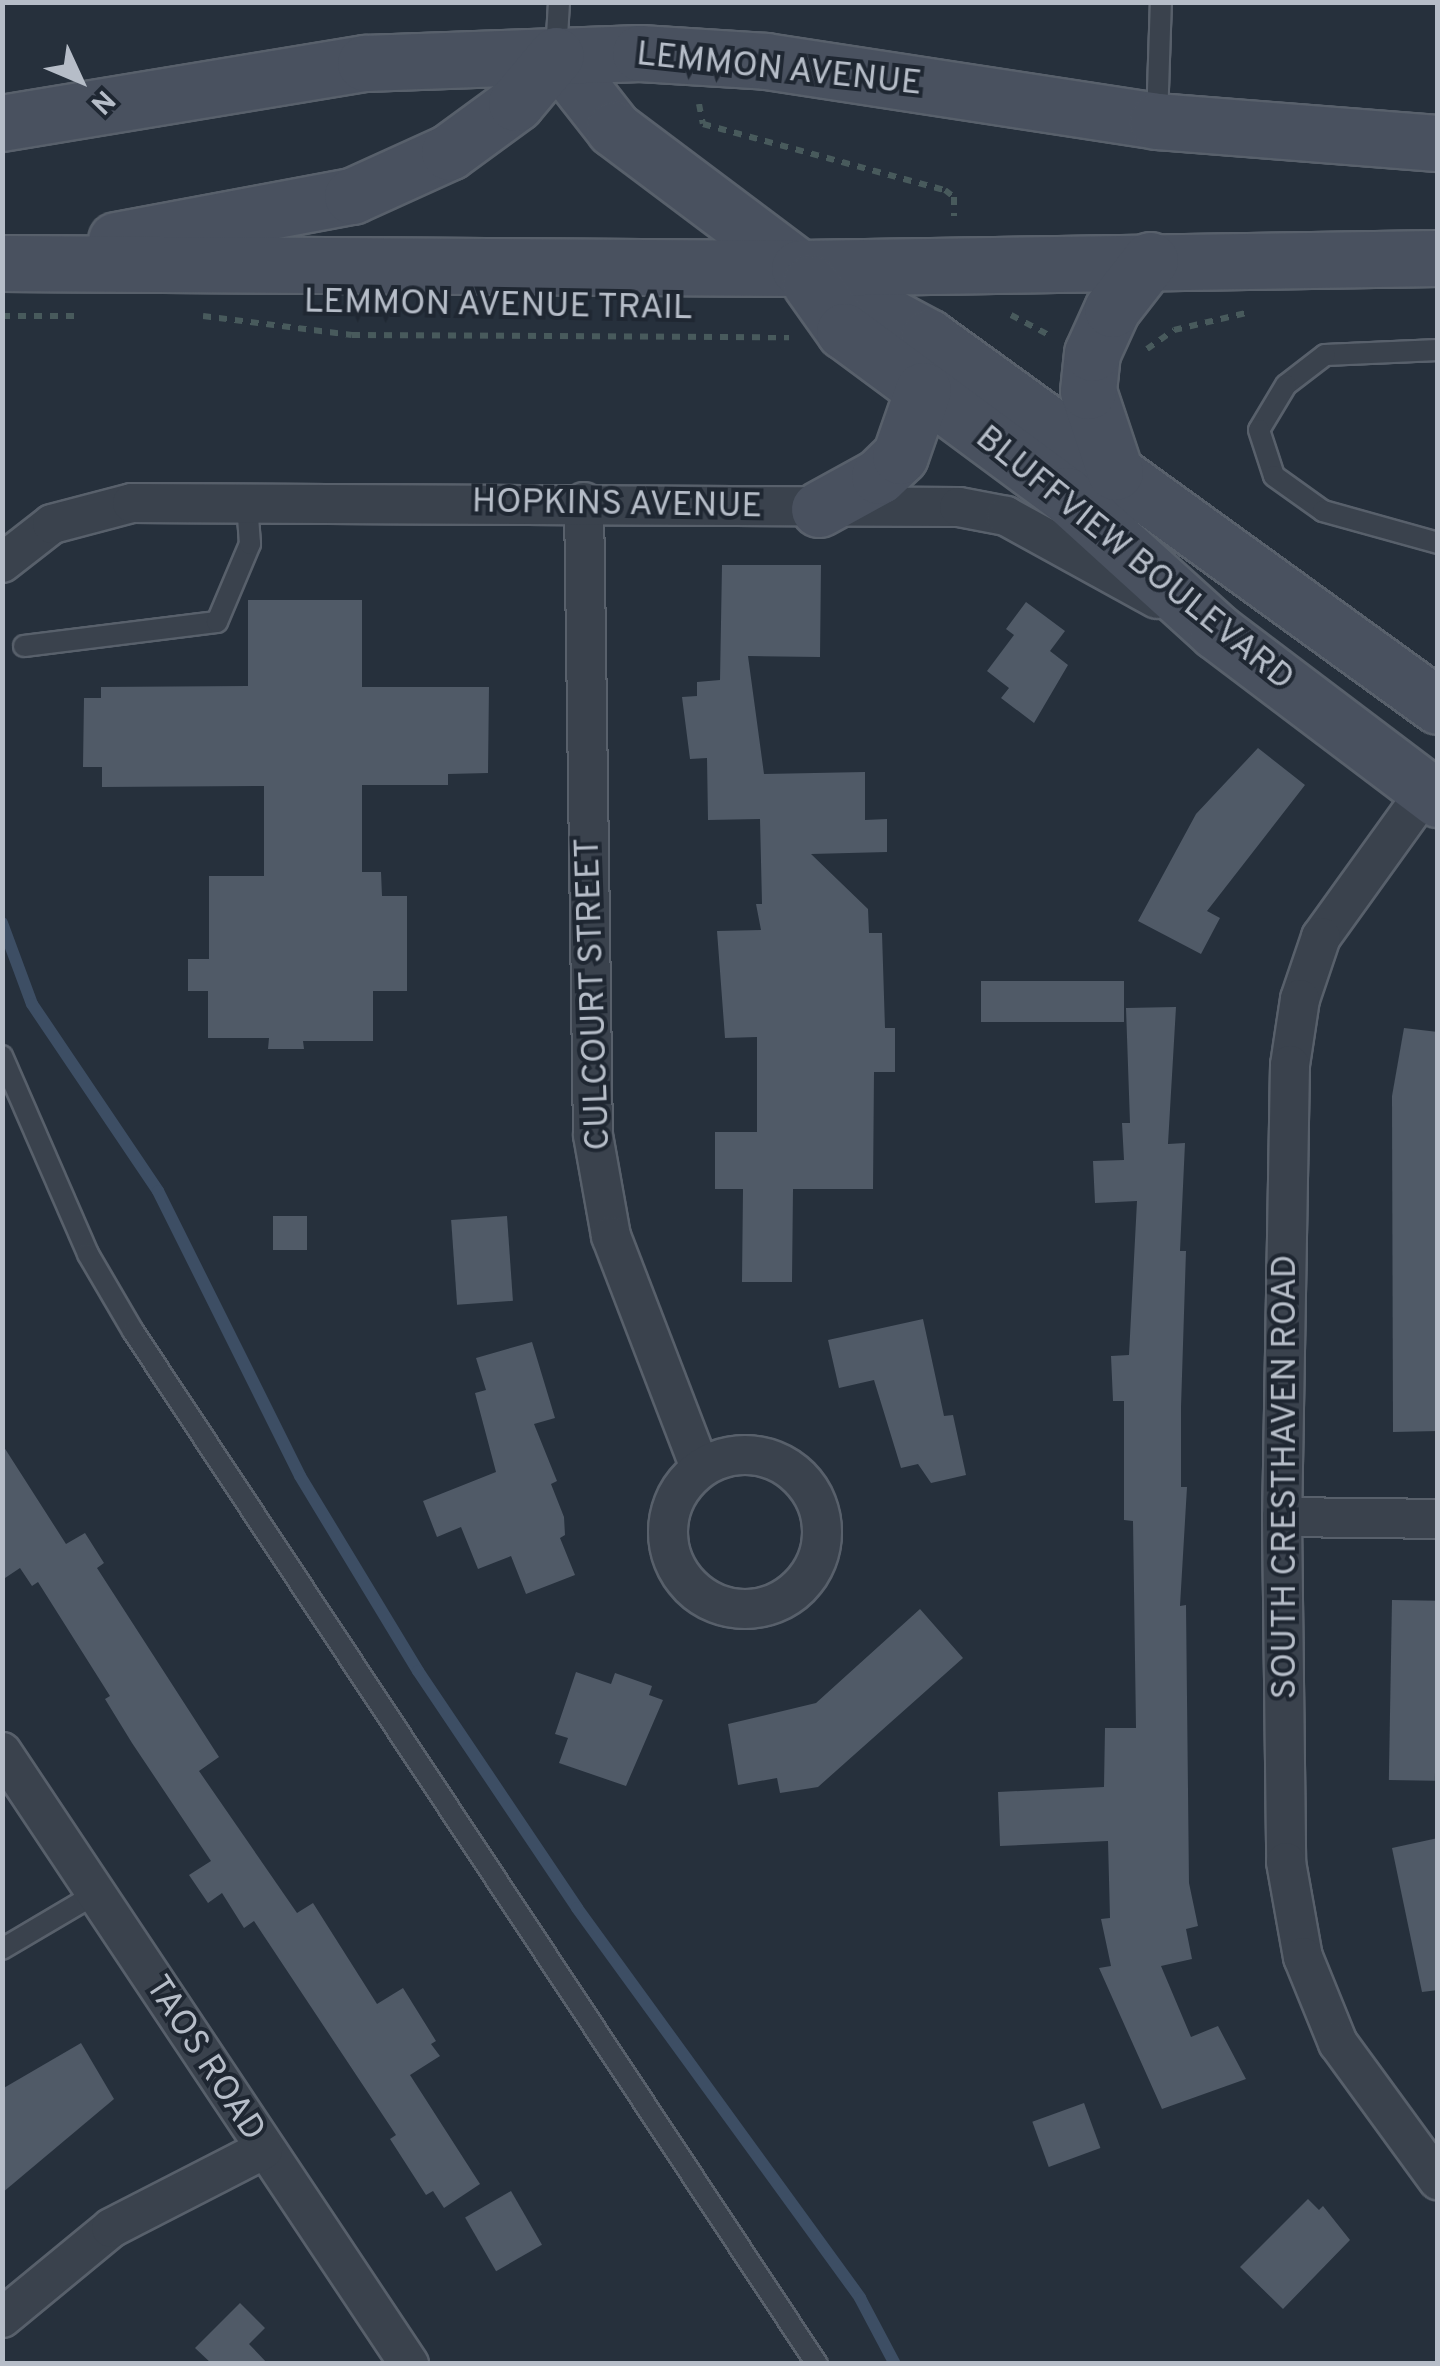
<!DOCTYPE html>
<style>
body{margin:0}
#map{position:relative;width:1440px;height:2366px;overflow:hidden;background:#26303c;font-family:Overpass,sans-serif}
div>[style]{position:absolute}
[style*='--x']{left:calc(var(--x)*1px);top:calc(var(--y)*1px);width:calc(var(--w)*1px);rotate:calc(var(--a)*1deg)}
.stream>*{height:12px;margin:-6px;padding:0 6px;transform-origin:6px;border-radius:6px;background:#3d4e64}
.building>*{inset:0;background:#505a67;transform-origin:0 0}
.path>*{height:6px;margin-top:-3px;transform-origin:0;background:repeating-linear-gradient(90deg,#485a5c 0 8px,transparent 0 16px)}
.roads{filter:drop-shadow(2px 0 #58606b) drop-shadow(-2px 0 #58606b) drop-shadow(0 2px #58606b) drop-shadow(0 -2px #58606b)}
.lane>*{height:20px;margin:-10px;padding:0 10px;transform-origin:10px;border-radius:10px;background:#3a424d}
.street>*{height:38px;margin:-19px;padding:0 19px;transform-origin:19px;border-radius:19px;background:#3a424d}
.street>.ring{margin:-19px;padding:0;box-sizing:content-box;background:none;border:38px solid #3a424d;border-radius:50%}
.secondary>*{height:55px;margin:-27.5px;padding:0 27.5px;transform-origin:27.5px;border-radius:27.5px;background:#49515f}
span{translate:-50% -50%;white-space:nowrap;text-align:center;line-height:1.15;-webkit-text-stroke:8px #1f2732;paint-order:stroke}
.street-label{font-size:35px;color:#b6bdc8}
.frame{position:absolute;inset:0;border:5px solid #b6bdc8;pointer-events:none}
.north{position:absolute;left:30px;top:30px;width:100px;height:100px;-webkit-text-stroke:8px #1f2732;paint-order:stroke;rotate:134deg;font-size:28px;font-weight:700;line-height:40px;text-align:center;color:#b6bdc8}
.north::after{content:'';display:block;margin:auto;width:35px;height:45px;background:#b6bdc8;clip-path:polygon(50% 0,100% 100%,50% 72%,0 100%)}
</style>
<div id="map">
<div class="stream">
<i style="--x:2;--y:923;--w:86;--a:69.7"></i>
<i style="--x:32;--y:1004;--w:225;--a:56"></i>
<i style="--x:158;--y:1191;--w:318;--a:63.5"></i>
<i style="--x:300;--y:1476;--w:228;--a:58.8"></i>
<i style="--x:418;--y:1671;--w:285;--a:56.1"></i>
<i style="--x:577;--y:1908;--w:482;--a:54"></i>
<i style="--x:860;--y:2298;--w:75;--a:62.1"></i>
</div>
<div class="building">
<i style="clip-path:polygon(722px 565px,821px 565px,820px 657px,748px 656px,764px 774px,865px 772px,865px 820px,887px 819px,887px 852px,811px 854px,868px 909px,869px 933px,882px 933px,885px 1028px,895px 1028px,895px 1072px,874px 1072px,873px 1189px,793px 1189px,792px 1282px,742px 1282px,743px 1189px,715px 1189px,715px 1132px,757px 1132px,757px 1037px,725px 1038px,717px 931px,761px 930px,756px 904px,762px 904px,760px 819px,708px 820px,707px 758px,690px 759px,682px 697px,697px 696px,697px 682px,720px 680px)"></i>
<i style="clip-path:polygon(248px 600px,362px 600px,362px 687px,489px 687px,488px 773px,448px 774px,448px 785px,362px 785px,362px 872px,381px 872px,382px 896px,407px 896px,407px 991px,373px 991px,373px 1041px,303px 1041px,304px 1049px,268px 1049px,269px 1038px,208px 1038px,208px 991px,188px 991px,188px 959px,209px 959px,209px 876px,264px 876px,264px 786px,102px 787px,102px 767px,83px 767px,84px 698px,101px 698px,101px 687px,248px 686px)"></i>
<i style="clip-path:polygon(1026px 602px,1065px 631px,1050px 651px,1068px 665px,1034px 723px,1001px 698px,1009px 688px,987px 671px,1014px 635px,1006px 629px)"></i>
<i style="clip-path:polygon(1258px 748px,1305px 785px,1207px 911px,1220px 918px,1201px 954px,1138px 921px,1196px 814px)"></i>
<i style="left:981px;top:981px;width:143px;height:41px"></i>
<i style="clip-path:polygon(1176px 1007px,1168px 1144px,1185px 1143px,1180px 1251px,1186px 1251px,1181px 1407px,1181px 1487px,1187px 1487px,1180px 1606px,1186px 1605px,1189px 1883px,1198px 1926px,1186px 1929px,1192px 1959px,1161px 1966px,1191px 2037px,1218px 2026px,1246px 2079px,1162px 2109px,1099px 1968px,1111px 1966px,1101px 1919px,1110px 1918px,1108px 1841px,1000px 1846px,998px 1792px,1104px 1787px,1105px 1728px,1136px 1728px,1133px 1521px,1124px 1520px,1124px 1401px,1113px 1401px,1111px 1356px,1129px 1355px,1137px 1201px,1095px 1203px,1093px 1161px,1124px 1160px,1122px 1123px,1130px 1123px,1126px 1008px)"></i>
<i style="clip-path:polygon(1404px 1028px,1438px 1032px,1438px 1431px,1393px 1432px,1392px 1096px)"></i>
<i style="left:273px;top:1216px;width:34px;height:34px"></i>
<i style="left:507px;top:1216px;width:85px;height:56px;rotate:86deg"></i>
<i style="clip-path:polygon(923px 1319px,944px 1416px,953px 1415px,966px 1475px,931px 1483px,918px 1464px,901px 1468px,874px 1380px,839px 1388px,828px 1340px)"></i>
<i style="clip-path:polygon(532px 1342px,555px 1418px,534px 1424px,557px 1481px,551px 1484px,564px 1517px,565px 1535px,560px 1538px,575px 1575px,526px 1594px,511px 1556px,478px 1569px,461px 1527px,437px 1537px,423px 1501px,496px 1472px,475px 1393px,486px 1390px,476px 1358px)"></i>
<i style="clip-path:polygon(2px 1444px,66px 1544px,85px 1533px,104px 1563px,97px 1568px,219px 1757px,199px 1771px,297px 1913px,313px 1903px,377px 2004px,403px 1988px,436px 2041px,431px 2044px,440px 2056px,410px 2075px,480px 2184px,444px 2208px,433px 2191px,426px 2195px,390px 2139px,396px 2135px,254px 1921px,244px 1928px,222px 1893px,208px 1903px,189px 1875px,211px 1861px,132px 1743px,105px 1699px,110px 1696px,38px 1582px,32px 1586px,20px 1568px,2px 1580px)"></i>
<i style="left:1392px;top:1600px;width:46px;height:180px;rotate:1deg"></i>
<i style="clip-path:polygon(920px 1609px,963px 1658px,818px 1787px,780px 1793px,777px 1778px,738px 1785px,728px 1724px,816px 1703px)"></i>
<i style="clip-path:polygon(576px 1672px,611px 1684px,615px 1673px,652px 1686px,649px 1695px,663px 1700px,626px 1786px,559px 1763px,568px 1738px,555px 1734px)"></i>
<i style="clip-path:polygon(1438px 1838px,1438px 1990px,1422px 1992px,1392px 1848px)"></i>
<i style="clip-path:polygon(81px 2043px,114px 2099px,2px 2193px,2px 2089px)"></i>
<i style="left:1084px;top:2103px;width:48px;height:55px;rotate:70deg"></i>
<i style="left:511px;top:2191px;width:62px;height:53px;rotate:60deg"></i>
<i style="clip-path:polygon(1308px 2199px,1319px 2210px,1323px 2206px,1350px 2240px,1283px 2309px,1240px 2267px)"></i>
<i style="clip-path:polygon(240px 2303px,265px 2328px,249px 2344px,268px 2364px,212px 2364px,195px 2348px)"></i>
</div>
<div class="path">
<i style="--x:699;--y:104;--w:20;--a:79"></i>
<i style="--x:703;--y:124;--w:251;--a:15.3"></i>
<i style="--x:945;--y:190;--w:11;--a:38"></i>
<i style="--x:954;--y:197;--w:19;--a:90"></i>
<i style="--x:1011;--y:315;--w:43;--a:27.8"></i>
<i style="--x:2;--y:316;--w:79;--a:0"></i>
<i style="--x:203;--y:316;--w:150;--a:7.3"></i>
<i style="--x:352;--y:335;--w:437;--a:0.3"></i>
<i style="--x:1147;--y:349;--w:33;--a:-35"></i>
<i style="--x:1174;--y:330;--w:74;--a:-13.3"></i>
</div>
<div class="roads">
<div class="lane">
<i style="--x:556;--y:53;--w:51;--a:-86.6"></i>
<i style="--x:1157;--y:120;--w:118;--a:-88.1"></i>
<i style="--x:1438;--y:350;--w:113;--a:177.5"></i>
<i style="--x:1325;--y:355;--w:49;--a:142.4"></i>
<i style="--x:1286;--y:385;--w:52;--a:121"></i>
<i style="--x:1259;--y:430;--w:48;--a:71.9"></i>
<i style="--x:1274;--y:476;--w:60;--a:35.5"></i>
<i style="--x:1323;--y:511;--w:119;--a:15.5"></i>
<i style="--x:24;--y:646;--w:194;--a:-7.1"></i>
<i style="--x:217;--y:622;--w:85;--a:-67.1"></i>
<i style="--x:250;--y:544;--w:41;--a:-94.2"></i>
<i style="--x:2;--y:1056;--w:216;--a:66.5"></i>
<i style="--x:88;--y:1254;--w:89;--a:59.7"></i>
<i style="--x:133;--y:1331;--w:1239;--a:56.49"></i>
<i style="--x:2;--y:1949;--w:108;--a:-30.6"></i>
</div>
<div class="street">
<i style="--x:584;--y:502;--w:633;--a:89.19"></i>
<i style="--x:593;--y:1135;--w:103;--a:79.9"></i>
<i style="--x:611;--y:1236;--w:248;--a:69"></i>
<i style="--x:2;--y:563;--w:63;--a:-38"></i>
<i style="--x:52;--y:524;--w:83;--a:-14.7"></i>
<i style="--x:132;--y:503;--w:827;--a:0.28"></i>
<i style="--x:959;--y:507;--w:48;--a:10.8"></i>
<i style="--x:1006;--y:516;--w:172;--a:28.8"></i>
<i style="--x:1426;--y:791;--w:180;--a:125.7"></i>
<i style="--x:1321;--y:937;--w:65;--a:108.7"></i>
<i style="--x:1300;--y:999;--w:67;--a:98.6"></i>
<i style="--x:1290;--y:1065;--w:452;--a:91"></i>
<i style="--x:1282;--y:1517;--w:345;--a:89.3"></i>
<i style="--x:1286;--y:1862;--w:97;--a:79.9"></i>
<i style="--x:1303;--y:1957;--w:93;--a:67.9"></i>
<i style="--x:1338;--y:2043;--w:170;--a:53.9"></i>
<i class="ring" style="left:668px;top:1455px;width:116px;height:116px"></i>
<i style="--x:1282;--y:1517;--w:156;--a:0.7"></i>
<i style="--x:2;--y:1752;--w:735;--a:56.37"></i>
<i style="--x:2;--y:2318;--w:141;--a:-39.5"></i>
<i style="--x:111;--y:2228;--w:171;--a:-27.2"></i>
</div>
<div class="secondary">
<i style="--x:556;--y:55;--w:94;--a:51.9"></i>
<i style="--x:614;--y:129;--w:231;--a:36.9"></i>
<i style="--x:799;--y:268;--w:146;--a:28.1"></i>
<i style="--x:928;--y:337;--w:629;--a:35.89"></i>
<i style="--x:2;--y:123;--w:368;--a:-9.4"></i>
<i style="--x:365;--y:63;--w:275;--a:-2.1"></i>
<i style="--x:640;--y:53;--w:126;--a:3.6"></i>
<i style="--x:766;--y:61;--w:396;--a:8.7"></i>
<i style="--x:1157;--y:121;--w:282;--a:4.5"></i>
<i style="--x:116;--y:240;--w:240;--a:-10.6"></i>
<i style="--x:352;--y:196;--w:107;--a:-24.4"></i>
<i style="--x:449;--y:152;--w:83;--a:-36.2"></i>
<i style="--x:516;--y:103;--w:62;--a:-50.2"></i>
<i style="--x:2;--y:263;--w:797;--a:0.36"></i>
<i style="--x:799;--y:268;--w:639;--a:-0.9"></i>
<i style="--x:810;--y:283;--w:59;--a:54.7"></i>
<i style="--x:844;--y:331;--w:276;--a:36.5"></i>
<i style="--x:1066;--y:495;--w:204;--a:42.2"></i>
<i style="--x:1217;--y:632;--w:277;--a:37.1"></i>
<i style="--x:1115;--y:472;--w:85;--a:-108.4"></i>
<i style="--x:1088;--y:391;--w:38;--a:-84"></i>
<i style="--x:1092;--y:353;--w:48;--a:-65.6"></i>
<i style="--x:1112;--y:309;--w:62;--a:-52.2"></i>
<i style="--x:819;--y:509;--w:68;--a:-28.8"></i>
<i style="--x:879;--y:476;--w:29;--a:-44"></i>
<i style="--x:900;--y:456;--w:70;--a:-70.8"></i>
</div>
</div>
<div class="street-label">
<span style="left:779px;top:70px;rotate:6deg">LEMMON AVENUE</span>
<span style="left:498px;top:306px;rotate:1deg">LEMMON AVENUE TRAIL</span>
<span style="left:617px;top:505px;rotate:1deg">HOPKINS AVENUE</span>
<span style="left:1134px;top:559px;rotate:39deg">BLUFFVIEW BOULEVARD</span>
<span style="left:594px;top:994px;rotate:-92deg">CULCOURT STREET</span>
<span style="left:1286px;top:1477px;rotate:-90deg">SOUTH CRESTHAVEN ROAD</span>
<span style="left:204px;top:2059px;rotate:57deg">TAOS ROAD</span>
</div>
<div class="frame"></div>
<div class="north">N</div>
</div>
